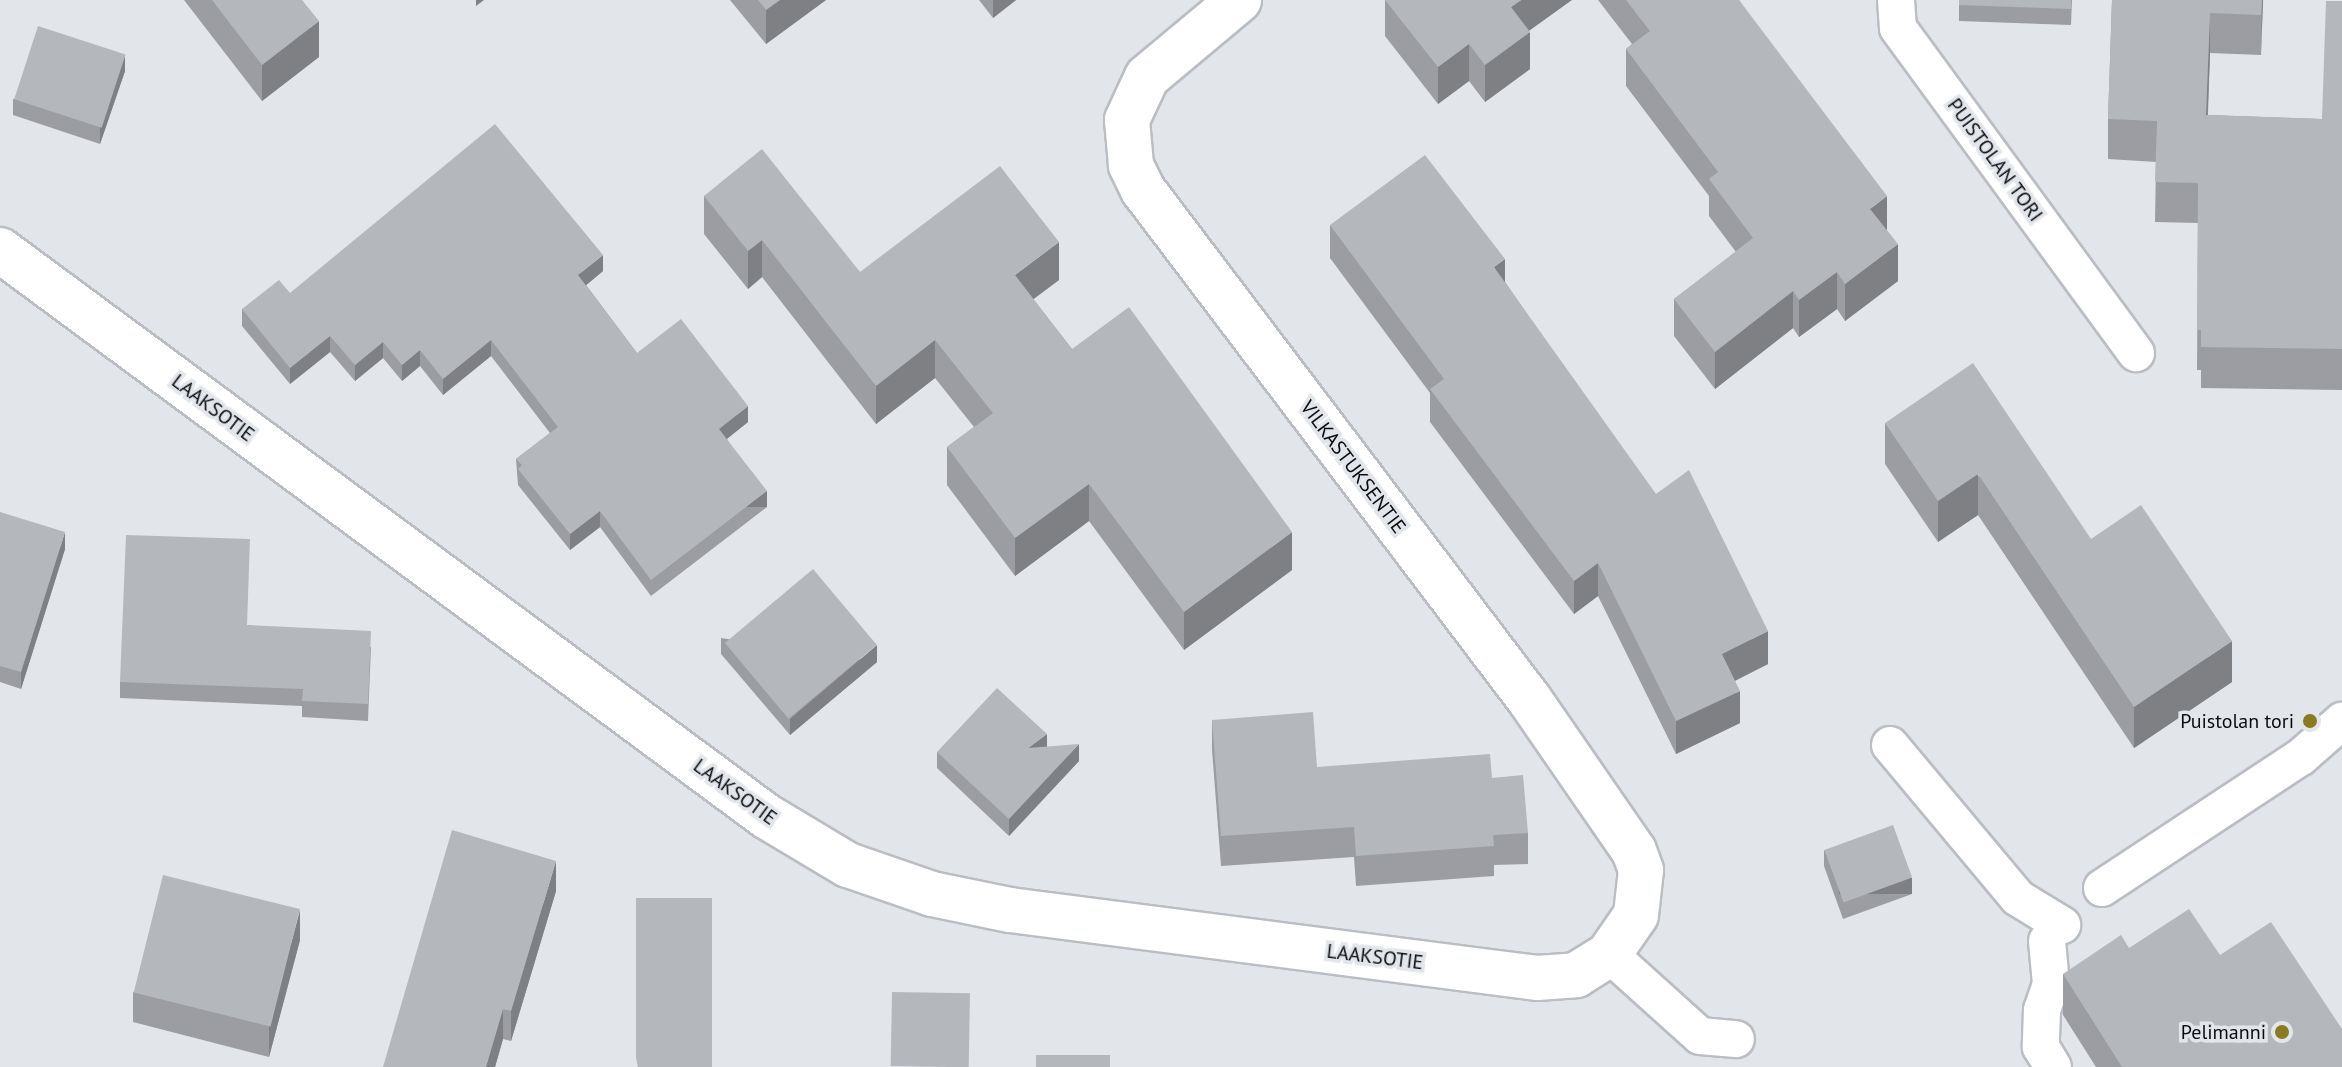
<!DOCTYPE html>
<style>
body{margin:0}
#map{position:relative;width:2342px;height:1067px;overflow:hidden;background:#e2e6eb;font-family:"PT Sans",sans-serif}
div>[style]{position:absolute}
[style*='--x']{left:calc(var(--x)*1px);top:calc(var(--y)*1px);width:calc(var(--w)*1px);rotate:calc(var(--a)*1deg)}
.roads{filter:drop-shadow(2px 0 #babdc2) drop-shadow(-2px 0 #babdc2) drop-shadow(0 2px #babdc2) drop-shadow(0 -2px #babdc2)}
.lane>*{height:36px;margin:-18px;padding:0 18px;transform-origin:18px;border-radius:18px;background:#fff}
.street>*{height:44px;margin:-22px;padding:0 22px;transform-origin:22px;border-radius:22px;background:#fff}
.wall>*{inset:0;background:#9b9da2}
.shaded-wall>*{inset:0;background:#7e8084;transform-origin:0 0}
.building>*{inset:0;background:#b4b7bc;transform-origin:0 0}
.dots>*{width:22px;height:22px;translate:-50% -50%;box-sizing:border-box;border:4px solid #e2e6eb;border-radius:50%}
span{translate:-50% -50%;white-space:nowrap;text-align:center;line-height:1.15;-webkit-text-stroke:7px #e2e6eb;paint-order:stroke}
.street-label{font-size:20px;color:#0a0b0d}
.poi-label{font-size:20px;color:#0a0b0d}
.right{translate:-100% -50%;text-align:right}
</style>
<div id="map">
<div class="roads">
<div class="lane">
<i style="--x:1896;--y:0;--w:28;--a:86"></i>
<i style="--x:1898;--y:28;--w:403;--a:53.8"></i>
<i style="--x:1890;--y:745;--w:199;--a:50.1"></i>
<i style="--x:2018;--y:898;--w:52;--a:31.5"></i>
<i style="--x:2102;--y:888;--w:238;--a:-33.4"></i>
<i style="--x:2301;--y:757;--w:55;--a:-41.3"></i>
<i style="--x:2047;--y:941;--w:43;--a:84.7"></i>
<i style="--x:2051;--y:984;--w:28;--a:109"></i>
<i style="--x:2042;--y:1010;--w:37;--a:92"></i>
<i style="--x:2041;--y:1047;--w:23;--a:59"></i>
<i style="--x:1609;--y:954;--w:122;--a:42"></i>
<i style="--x:1700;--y:1036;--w:36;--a:5"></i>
</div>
<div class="street">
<i style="--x:0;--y:250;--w:952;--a:36.46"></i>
<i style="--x:766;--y:816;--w:96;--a:30.9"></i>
<i style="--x:848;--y:865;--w:89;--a:19"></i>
<i style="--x:932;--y:894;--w:80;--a:11.6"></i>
<i style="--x:1010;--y:910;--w:531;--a:7.35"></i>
<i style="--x:1537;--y:978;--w:39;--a:-4"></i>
<i style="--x:1576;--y:975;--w:39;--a:-32"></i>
<i style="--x:1609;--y:954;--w:47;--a:-55.3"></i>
<i style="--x:1636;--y:915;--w:45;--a:-83.7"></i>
<i style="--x:1641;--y:870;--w:20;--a:-110"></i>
<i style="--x:1634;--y:851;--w:185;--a:-124.6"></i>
<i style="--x:1529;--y:699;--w:639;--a:-127.17"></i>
<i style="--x:1143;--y:190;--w:28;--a:-116"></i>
<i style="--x:1131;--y:165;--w:45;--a:-95.1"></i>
<i style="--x:1127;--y:120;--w:47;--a:-65.1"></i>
<i style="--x:1147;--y:77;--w:120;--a:-39.9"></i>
</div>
</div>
<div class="wall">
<i style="clip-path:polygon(184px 0,302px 0,319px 57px,262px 101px)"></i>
<i style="clip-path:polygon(730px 0,826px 0,766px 44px)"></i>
<i style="clip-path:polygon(979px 0,1016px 0,993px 18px)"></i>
<i style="clip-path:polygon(1385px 0,1529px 31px,1530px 69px,1485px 102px,1469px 81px,1438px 104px,1385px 36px)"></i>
<i style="clip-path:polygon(1598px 0,1739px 0,1887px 231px,1898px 281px,1845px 321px,1837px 309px,1799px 337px,1793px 328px,1715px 389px,1674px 336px,1674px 299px,1736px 252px,1709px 216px,1709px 196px,1626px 86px,1626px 49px,1632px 44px)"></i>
<i style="clip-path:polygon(1959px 0,2072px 0,2071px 25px,1959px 21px)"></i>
<i style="clip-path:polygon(2112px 0,2263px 0,2261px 55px,2210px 53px,2208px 115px,2322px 119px,2342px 1px,2342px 390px,2201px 388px,2201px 370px,2197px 370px,2198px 223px,2155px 222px,2156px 162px,2108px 159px,2108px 119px)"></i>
<i style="clip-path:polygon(125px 71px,100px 144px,13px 115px,13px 99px)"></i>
<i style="clip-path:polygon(704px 196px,860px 272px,1059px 280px,1033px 299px,1072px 349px,1292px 570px,1184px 650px,1089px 521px,1015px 576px,947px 485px,947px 447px,974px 427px,935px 378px,876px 424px,762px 277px,748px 289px,704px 234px)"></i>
<i style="clip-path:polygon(1330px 225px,1505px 282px,1768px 664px,1735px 681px,1740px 723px,1676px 754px,1598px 596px,1574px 614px,1430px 422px,1430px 393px,1330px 258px)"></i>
<i style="clip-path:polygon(603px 271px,586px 285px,637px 353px,748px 422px,727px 439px,767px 507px,651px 596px,600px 527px,570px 550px,518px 485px,516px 459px,550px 433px,491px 356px,443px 395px,420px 366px,402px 381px,383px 358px,355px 381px,330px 352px,290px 384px,242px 326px,242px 309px,290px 293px)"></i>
<i style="clip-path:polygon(1885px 423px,2091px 539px,2232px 682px,2134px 748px,1978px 515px,1938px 542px,1885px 464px)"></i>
<i style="clip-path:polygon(0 512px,65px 549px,21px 689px,0 682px)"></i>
<i style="clip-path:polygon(248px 625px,371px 647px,368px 721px,302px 717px,302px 706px,120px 698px,120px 682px)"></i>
<i style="clip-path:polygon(721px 638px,877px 662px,790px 735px,721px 654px)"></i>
<i style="clip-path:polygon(1212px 720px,1317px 767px,1492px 778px,1528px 833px,1528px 864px,1494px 865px,1494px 876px,1356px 886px,1354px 857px,1221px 866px,1212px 750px)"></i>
<i style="clip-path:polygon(1047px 747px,1079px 761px,1009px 836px,937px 768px,937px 752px)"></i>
<i style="clip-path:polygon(1824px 850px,1912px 894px,1843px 919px,1824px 866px)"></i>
<i style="clip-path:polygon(556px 891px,511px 1041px,503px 1039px,495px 1067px,383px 1067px)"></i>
<i style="clip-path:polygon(300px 940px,269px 1057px,133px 1022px,133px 992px)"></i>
<i style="clip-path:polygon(2129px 948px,2220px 955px,2342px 1067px,2096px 1067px,2063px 1015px,2063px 974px)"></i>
</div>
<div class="shaded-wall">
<i style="clip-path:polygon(476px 0,484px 0,476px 6px)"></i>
<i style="clip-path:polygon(780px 0,826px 0,766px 44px,766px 10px)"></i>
<i style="clip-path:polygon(993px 0,1016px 0,993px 18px)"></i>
<i style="clip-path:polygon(1521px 0,1572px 0,1511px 44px,1511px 7px)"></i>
<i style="clip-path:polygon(2262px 0,2263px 0,2261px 55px)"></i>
<i style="clip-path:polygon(2210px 13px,2210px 53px,2206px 155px,2206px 115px)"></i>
<i style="clip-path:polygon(319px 21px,319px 57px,262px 101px,262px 65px)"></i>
<i style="clip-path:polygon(1530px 32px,1530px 69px,1485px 102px,1485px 65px)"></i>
<i style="clip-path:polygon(1469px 44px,1469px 81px,1438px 104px,1438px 67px)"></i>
<i style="clip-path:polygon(125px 55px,125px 71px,100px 144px,100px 128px)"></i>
<i style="clip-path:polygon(1887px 196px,1887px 233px,1870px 209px)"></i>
<i style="clip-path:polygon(762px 240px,762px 277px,748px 289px,748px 251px)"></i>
<i style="clip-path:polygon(1059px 242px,1059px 280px,1015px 313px,1015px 275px)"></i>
<i style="clip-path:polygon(1898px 244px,1898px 281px,1845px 321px,1845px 284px)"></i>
<i style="clip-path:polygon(603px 255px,603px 271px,578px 292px,578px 275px)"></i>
<i style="clip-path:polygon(1505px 259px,1505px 292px,1494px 267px)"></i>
<i style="clip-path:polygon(1837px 272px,1837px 309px,1799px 337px,1799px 300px)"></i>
<i style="clip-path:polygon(1793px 291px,1793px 328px,1715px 389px,1715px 352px)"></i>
<i style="clip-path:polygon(330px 336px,330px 352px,290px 384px,290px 368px)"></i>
<i style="clip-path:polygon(491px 340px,491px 356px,443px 395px,443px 379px)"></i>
<i style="clip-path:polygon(935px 340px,935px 378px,876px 424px,876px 386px)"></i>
<i style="clip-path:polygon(383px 342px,383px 358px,355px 381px,355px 365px)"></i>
<i style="clip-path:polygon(420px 350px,420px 366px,402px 381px,402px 365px)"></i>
<i style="clip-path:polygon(748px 406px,748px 422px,719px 445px,719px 429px)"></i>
<i style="clip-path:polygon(1978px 474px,1978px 515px,1938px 542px,1938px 501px)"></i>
<i style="clip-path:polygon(1089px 484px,1089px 521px,1015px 576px,1015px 538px)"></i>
<i style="left:767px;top:491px;width:16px;height:146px;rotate:90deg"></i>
<i style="clip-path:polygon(600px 511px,600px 527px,570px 550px,570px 534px)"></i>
<i style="clip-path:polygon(65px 532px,65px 549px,21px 689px,21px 672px)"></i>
<i style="clip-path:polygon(1292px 532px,1292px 570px,1184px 650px,1184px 612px)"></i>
<i style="clip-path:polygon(1598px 563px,1598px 596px,1574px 614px,1574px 581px)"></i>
<i style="clip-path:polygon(1768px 631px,1768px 664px,1722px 687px,1722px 654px)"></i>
<i style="clip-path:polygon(2232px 641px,2232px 682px,2134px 748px,2134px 707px)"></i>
<i style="clip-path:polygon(877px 645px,877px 662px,790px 735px,790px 719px)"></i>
<i style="clip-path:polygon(1740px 691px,1740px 723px,1676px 754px,1676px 721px)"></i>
<i style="clip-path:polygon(1047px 734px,1047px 751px,1028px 748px)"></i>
<i style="clip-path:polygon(1079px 744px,1079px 761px,1009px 836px,1009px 819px)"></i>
<i style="clip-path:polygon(556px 861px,556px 891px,511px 1041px,511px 1011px)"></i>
<i style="left:1912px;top:878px;width:16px;height:73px;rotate:90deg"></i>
<i style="clip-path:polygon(300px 910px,300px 940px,269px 1057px,269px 1027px)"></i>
<i style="clip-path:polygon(503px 1009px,503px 1039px,495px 1067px,486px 1067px)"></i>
</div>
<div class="building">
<i style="clip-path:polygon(212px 0,302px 0,319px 21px,262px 65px)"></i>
<i style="clip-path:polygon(758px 0,780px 0,766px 10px)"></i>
<i style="clip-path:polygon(1385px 0,1521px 0,1511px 7px,1530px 32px,1485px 65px,1469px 44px,1438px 67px)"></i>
<i style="clip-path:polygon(1626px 0,1739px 0,1887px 196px,1870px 209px,1898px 244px,1845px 284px,1837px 272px,1799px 300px,1793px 291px,1715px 352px,1674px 299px,1753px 238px,1709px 179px,1718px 172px,1626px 49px,1650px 31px)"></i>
<i style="clip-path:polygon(1959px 0,2071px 0,2071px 9px,1959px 5px)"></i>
<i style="clip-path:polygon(2112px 0,2262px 0,2261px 15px,2210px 13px,2206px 115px,2322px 119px,2326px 1px,2342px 1px,2342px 349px,2201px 347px,2201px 330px,2197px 330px,2198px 183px,2155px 182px,2157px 121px,2108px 119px)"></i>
<i style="left:38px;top:26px;width:92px;height:77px;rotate:18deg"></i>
<i style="clip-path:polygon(495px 124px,603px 255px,578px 275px,637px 353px,681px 319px,748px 406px,719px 429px,767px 491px,651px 580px,600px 511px,570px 534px,518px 469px,522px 465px,516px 459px,558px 427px,491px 340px,443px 379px,420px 350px,402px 365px,383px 342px,355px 365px,330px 336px,290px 368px,242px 309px,279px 280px,290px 293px)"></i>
<i style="clip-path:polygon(762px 149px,860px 272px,1000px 166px,1059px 242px,1015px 275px,1072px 349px,1129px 307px,1292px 532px,1184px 612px,1089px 484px,1015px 538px,947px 447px,993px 413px,935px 340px,876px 386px,762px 240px,748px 251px,704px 196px)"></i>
<i style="clip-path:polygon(1425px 155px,1505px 259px,1494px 267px,1656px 494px,1689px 470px,1768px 631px,1722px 654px,1740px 691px,1676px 721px,1598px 563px,1574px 581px,1430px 389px,1444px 379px,1330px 225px)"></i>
<i style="clip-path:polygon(1973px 363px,2091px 539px,2141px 505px,2232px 641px,2134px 707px,1978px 474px,1938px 501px,1885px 423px)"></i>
<i style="clip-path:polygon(0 512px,65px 532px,21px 672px,0 666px)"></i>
<i style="clip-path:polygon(126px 535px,250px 539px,247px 625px,371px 631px,368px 704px,302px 701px,303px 689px,120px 682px)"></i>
<i style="left:813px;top:569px;width:99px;height:115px;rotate:50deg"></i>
<i style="clip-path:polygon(997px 688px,1047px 734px,1028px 748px,1079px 744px,1009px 819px,937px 752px)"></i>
<i style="clip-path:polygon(1313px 712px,1317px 767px,1490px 754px,1492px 778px,1523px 775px,1528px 833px,1493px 835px,1494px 846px,1356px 856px,1354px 827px,1221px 836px,1212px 720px)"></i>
<i style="left:1893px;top:825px;width:56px;height:73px;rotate:70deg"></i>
<i style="clip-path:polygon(452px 830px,556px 861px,511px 1011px,503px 1009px,486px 1067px,383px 1067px)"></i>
<i style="left:163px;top:875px;width:141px;height:121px;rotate:14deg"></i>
<i style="clip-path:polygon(636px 898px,712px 898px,712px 1067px,638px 1067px,636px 1058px)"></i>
<i style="clip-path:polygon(2189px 909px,2220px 955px,2271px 922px,2342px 1029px,2342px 1067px,2122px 1067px,2063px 974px,2121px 935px,2129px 948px)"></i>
<i style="left:892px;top:992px;width:78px;height:74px;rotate:1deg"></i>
<i style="left:1036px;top:1055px;width:74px;height:12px"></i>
</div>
<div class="dots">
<i style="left:2310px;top:721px;background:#8a7b20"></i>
<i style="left:2282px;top:1032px;background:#8a7b20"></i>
</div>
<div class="street-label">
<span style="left:1995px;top:160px;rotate:54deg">PUISTOLAN TORI</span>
<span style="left:213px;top:408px;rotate:37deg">LAAKSOTIE</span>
<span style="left:1353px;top:467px;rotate:53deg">VILKASTUKSENTIE</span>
<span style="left:735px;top:792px;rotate:36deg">LAAKSOTIE</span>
<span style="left:1375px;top:957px;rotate:7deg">LAAKSOTIE</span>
</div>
<div class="poi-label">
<span class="right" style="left:2294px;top:721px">Puistolan tori</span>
<span class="right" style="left:2266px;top:1032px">Pelimanni</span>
</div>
</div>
